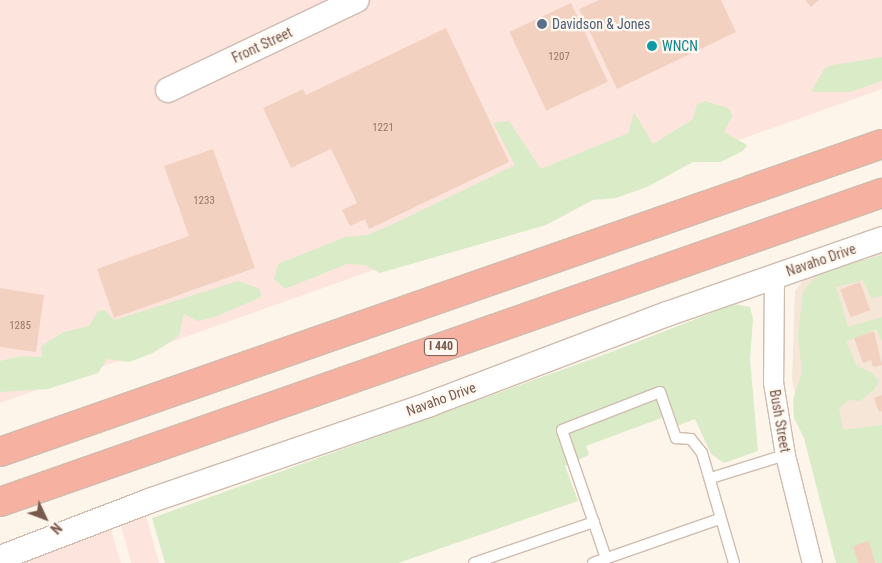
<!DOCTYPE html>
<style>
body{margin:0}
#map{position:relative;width:882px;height:563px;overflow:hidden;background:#fdf4ea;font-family:"Roboto Condensed",sans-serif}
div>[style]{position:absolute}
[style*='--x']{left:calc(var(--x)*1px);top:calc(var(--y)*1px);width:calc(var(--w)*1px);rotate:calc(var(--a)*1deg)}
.residential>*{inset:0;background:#f5e6d8}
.commercial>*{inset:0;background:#fde5de}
.green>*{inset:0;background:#d9ecc7}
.building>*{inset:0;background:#f3d1c1;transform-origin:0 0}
.roads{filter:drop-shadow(1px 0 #d0bbae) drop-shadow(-1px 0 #d0bbae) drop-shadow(0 1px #d0bbae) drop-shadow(0 -1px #d0bbae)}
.service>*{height:10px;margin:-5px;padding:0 5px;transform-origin:5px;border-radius:5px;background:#fff}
.minor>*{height:19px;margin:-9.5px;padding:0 9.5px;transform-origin:9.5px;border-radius:9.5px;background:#fff}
.tertiary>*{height:24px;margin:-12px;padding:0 12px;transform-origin:12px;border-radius:12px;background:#fff}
.motorway>*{height:28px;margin:-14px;padding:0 14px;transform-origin:14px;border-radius:14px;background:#f7b1a0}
.dots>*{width:14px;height:14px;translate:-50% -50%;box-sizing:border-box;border:2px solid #fff8f1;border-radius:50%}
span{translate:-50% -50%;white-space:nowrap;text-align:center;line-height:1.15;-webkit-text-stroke:4.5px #fff8f1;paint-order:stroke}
.number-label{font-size:11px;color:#987769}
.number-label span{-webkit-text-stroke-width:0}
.shield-label span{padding:1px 4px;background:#fff8f1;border:1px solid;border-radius:4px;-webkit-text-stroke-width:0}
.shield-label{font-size:12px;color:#79594c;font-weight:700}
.service-label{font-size:14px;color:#4e5e75}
.left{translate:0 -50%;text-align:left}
.street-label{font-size:14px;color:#79594c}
.culture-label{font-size:14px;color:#0d838f}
.north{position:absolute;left:20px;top:493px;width:50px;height:50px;-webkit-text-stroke:4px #fff8f1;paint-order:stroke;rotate:133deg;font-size:14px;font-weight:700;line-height:20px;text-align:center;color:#79594c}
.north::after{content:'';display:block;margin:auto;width:18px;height:22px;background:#79594c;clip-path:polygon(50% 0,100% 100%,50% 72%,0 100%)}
</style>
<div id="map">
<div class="residential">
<i style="clip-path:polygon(882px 249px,882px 563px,838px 563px,792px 380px,795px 291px,807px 275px)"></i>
</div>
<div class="commercial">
<i style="clip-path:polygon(0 0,882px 0,882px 89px,0 403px)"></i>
<i style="clip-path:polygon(145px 512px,159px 563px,131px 563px,120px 521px)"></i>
<i style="clip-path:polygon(109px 524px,121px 563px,0 563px)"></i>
</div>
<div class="green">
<i style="clip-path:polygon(882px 57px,882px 81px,850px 92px,811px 92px,824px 69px,832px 65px)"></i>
<i style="clip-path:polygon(705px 101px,728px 108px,733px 115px,724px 132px,747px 145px,743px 151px,721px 162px,693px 162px,647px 187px,616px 198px,593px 200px,546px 225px,380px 273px,365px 265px,347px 264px,285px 289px,274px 279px,278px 264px,345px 237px,367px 235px,393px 224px,515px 165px,493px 123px,509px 121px,541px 169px,628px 133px,634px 112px,653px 144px,693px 119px,697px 104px)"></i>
<i style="clip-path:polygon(882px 255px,882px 296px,871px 298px,863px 280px,836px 287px,848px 327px,882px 317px,882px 341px,876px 329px,846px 342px,857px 366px,872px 373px,879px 381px,874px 390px,860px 401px,849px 400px,839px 408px,843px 430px,882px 425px,882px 563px,836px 563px,804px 438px,794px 418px,793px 400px,802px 372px,798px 336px,803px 291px,819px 273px)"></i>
<i style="clip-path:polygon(238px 281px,260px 289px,261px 297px,215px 317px,197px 321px,184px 314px,179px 336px,153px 353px,129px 362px,107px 359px,98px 373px,48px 389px,0 392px,0 361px,21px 356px,42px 357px,41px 346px,64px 332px,89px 326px,98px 311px,105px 310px,114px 320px)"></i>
<i style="clip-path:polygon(734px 304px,750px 307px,753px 319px,750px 359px,758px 451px,724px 463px,711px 454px,695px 419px,669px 429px,664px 417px,586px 446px,589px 455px,565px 466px,578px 501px,398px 563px,165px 563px,152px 518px,614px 351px)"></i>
</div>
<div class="building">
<i style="clip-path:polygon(599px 0,721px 0,736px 32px,617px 89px,579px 9px)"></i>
<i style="clip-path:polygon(805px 0,819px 0,811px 7px)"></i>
<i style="left:571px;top:3px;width:87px;height:68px;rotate:65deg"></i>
<i style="clip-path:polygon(446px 28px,509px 162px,369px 229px,365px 219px,350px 226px,342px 210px,357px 203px,331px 149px,291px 168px,263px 108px,303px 89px,306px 95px)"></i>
<i style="clip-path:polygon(213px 149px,255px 268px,114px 318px,97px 269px,189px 236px,164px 166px)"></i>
<i style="left:860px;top:282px;width:30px;height:21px;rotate:70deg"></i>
<i style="clip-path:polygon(0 288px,44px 295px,36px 352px,0 347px)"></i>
<i style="clip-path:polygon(874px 331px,882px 365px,873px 367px,871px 360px,863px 363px,854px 338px)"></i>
<i style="clip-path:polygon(882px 395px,882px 411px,879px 412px,874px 398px)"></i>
<i style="clip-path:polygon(869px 541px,875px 563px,858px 563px,853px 546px)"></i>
</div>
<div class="roads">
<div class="service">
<i style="--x:711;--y:478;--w:77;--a:-17.3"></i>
<i style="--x:606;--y:558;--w:135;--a:-109"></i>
<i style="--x:562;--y:430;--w:105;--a:-21.2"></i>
<i style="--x:660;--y:392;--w:49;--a:70.8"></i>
<i style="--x:676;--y:438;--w:15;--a:4"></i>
<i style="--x:691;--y:439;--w:18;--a:52"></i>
<i style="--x:702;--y:453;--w:115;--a:73.8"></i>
<i style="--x:474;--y:563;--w:127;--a:-18.9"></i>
<i style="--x:593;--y:563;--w:133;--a:-19.2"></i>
</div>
<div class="minor">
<i style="--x:774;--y:276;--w:106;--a:90.5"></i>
<i style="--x:773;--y:382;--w:74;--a:80.7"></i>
<i style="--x:785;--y:455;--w:111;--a:76"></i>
</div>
<div class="tertiary">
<i style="--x:168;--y:90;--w:209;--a:-25.5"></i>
<i style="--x:0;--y:558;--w:160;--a:-20.9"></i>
<i style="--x:149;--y:501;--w:297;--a:-19"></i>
<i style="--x:430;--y:404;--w:254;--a:-20.8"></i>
<i style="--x:667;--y:314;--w:228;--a:-19.2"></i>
</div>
<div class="motorway">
<i style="--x:0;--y:452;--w:934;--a:-19.25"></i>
<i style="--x:0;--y:502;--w:935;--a:-19.31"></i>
</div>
</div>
<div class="dots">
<i style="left:542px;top:24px;background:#5c6f8a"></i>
<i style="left:652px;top:46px;background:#0f9aa8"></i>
</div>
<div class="number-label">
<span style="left:559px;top:57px">1207</span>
<span style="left:383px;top:128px">1221</span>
<span style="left:204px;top:201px">1233</span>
<span style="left:20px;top:326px">1285</span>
</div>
<div class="shield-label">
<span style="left:441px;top:347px">I 440</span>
</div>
<div class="service-label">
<span class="left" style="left:552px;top:24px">Davidson &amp; Jones</span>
</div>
<div class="street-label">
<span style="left:262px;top:45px;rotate:-25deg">Front Street</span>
<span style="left:821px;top:260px;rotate:-19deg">Navaho Drive</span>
<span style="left:441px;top:399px;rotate:-20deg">Navaho Drive</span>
<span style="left:780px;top:421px;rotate:80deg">Bush Street</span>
</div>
<div class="culture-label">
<span class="left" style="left:662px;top:46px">WNCN</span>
</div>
<div class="north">N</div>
</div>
